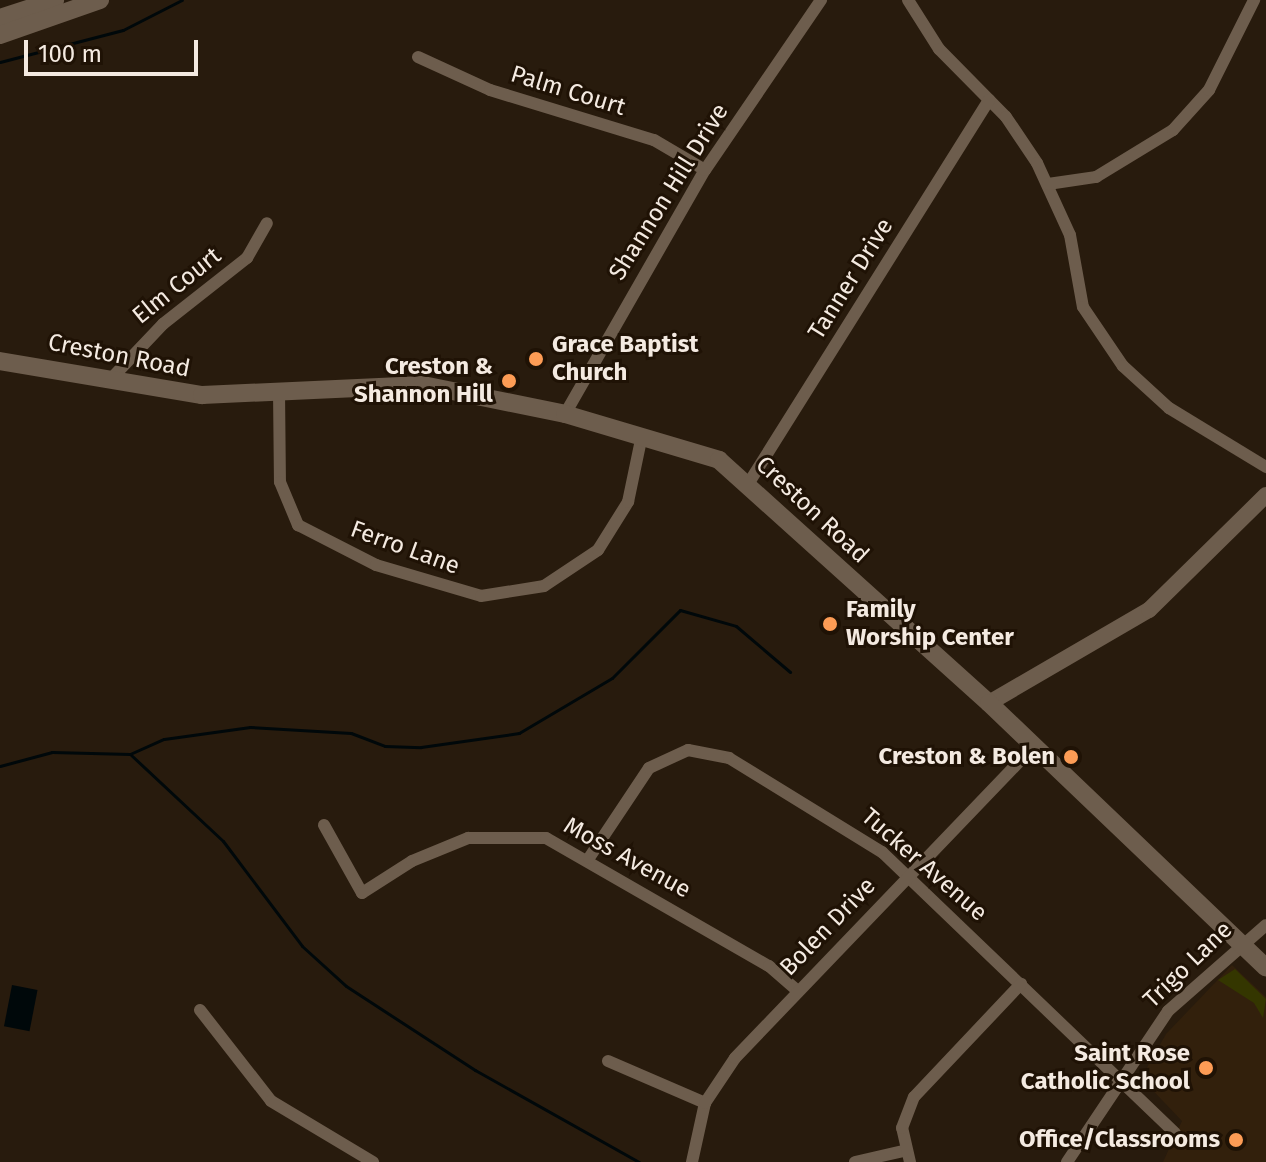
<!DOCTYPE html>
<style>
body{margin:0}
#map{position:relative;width:1266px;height:1162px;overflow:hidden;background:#281b0d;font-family:"Fira Sans",sans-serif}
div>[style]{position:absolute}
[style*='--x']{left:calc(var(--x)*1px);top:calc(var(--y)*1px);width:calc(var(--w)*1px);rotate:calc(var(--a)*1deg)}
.built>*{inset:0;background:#32200c}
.green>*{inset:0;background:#343600}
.water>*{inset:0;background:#00080a;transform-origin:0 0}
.stream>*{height:3px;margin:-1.5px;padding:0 1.5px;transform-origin:1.5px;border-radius:1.5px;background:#00080a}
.minor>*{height:12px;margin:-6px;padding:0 6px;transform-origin:6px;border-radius:6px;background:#6d5d4d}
.tertiary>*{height:16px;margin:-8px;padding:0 8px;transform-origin:8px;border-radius:8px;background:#6d5d4d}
.secondary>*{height:18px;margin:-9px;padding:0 9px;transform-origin:9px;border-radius:9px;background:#6d5d4d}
.dots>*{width:22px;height:22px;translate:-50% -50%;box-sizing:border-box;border:4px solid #1f1205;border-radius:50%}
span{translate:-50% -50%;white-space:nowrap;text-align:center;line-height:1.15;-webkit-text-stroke:6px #1f1205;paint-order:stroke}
.street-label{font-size:24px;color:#f4eae1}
.poi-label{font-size:24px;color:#f4eae1;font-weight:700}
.left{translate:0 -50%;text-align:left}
.right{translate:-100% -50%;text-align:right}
.scale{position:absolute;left:24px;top:40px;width:174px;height:36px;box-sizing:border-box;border:4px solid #f4eae1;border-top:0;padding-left:10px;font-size:24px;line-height:28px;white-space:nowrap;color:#f4eae1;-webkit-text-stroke:6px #1f1205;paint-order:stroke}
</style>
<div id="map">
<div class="built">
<i style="clip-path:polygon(1232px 965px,1266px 997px,1266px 1162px,1163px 1162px,1182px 1121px,1141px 1078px,1166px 1034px)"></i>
</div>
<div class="green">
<i style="clip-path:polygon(1235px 969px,1266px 999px,1263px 1018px,1254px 1003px,1218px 980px)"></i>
</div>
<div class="water">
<i style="left:12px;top:985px;width:26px;height:42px;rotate:11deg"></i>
</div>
<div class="stream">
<i style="--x:0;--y:62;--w:127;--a:-14.6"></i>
<i style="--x:123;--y:30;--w:66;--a:-27"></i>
<i style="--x:130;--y:754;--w:127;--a:43.1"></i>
<i style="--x:223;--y:841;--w:131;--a:53"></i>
<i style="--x:302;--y:946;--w:59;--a:42.3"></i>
<i style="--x:346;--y:986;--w:154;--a:33.1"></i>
<i style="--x:475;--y:1070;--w:188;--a:29.3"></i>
<i style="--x:0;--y:766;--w:54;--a:-15.1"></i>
<i style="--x:52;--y:752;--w:78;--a:1.5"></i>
<i style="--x:130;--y:754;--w:37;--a:-24"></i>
<i style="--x:164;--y:739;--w:87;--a:-7.9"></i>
<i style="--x:250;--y:727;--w:101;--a:3.4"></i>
<i style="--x:351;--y:733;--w:36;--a:21"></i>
<i style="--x:385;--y:746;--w:36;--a:2"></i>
<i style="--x:421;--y:747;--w:99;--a:-8.1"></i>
<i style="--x:519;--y:733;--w:108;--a:-30.6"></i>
<i style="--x:612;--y:678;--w:96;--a:-45"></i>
<i style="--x:680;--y:610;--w:58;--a:15.9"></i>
<i style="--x:736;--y:626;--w:71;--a:40.4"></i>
</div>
<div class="minor">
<i style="--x:908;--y:0;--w:58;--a:57.7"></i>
<i style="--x:939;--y:49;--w:95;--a:45.4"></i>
<i style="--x:1006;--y:117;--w:55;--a:56"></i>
<i style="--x:1037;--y:163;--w:79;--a:65.4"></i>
<i style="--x:1070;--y:235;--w:73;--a:79.8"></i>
<i style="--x:1083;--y:307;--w:71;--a:55.9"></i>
<i style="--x:1123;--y:366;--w:62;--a:42.4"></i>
<i style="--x:1169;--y:408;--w:114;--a:31.3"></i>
<i style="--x:418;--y:57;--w:79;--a:24.6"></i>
<i style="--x:490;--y:90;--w:171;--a:17"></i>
<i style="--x:654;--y:140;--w:59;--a:30.5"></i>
<i style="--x:1048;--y:184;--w:49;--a:-8.3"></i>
<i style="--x:1096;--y:177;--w:90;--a:-31.4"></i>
<i style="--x:1173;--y:130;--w:54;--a:-48"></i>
<i style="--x:1209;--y:90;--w:101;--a:-63.4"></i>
<i style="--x:109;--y:381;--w:79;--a:-46.5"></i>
<i style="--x:163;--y:324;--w:107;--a:-38.2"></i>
<i style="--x:247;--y:258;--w:40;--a:-60.3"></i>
<i style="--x:279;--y:391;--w:91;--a:89.4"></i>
<i style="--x:280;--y:482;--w:47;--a:67.3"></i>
<i style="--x:298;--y:525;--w:88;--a:27.1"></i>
<i style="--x:376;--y:565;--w:109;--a:16.4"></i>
<i style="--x:481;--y:596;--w:64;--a:-9"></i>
<i style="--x:544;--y:586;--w:65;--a:-33.7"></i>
<i style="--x:598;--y:550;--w:57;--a:-58"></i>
<i style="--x:628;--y:502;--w:68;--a:-78.2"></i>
<i style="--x:565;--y:414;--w:281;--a:-60.2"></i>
<i style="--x:705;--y:170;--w:206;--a:-55.7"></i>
<i style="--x:750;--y:481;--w:450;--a:-57.9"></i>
<i style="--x:324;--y:825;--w:78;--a:60.8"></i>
<i style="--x:362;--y:893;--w:59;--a:-32.6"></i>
<i style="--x:412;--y:861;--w:61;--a:-22.3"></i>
<i style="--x:468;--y:838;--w:78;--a:0"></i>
<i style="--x:546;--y:838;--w:257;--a:29.9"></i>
<i style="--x:769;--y:966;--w:37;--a:41"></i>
<i style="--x:589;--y:858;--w:108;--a:-56.3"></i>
<i style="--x:649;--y:768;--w:43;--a:-24.8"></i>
<i style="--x:688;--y:750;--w:42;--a:11"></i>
<i style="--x:729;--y:758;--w:180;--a:31.6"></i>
<i style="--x:882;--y:852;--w:406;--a:43.8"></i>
<i style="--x:200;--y:1010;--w:115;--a:52"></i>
<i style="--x:271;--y:1101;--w:119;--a:30.9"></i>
<i style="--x:608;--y:1061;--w:106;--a:23.4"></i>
<i style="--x:692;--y:1162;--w:60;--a:-77.6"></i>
<i style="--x:705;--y:1103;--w:54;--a:-56.3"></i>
<i style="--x:735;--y:1058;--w:432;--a:-46.2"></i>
<i style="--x:855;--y:1162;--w:49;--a:-12.9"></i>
<i style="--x:910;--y:1162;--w:35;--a:-103"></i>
<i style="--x:902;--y:1128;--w:33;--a:-69"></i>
<i style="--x:914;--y:1097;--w:156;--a:-46.6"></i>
<i style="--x:1067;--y:1162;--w:182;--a:-56.2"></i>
<i style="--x:1168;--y:1011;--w:130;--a:-41.3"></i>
</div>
<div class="tertiary">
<i style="--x:989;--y:703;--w:185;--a:-30.2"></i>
<i style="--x:1149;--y:610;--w:164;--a:-44.5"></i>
</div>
<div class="secondary">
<i style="--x:0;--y:18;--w:58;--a:-18.1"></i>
<i style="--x:0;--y:35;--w:106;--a:-19.3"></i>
<i style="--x:0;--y:361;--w:205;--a:9.6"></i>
<i style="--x:202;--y:395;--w:221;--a:-2.6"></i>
<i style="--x:423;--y:385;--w:145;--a:11.5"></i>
<i style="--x:565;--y:414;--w:161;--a:16.6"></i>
<i style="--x:719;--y:460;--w:363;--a:42"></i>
<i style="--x:989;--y:703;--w:383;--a:43.7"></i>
</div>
<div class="dots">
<i style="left:536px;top:359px;background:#fd9c55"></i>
<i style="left:509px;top:381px;background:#fd9c55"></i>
<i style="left:830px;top:624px;background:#fd9c55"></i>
<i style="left:1071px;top:757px;background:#fd9c55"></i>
<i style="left:1206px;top:1068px;background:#fd9c55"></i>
<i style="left:1236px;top:1140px;background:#fd9c55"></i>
</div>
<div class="street-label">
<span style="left:568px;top:91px;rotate:17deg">Palm Court</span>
<span style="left:669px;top:192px;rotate:-58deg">Shannon Hill Drive</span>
<span style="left:851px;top:279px;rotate:-58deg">Tanner Drive</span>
<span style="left:177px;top:286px;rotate:-39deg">Elm Court</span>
<span style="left:119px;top:356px;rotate:11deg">Creston Road</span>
<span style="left:812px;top:510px;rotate:43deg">Creston Road</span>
<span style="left:405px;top:548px;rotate:20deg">Ferro Lane</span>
<span style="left:627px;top:858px;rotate:29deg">Moss Avenue</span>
<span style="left:924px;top:865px;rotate:41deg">Tucker Avenue</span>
<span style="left:828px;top:927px;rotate:-46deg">Bolen Drive</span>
<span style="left:1188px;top:965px;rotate:-44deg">Trigo Lane</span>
</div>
<div class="poi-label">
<span class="left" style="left:552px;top:359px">Grace Baptist<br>Church</span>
<span class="right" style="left:493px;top:381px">Creston &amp;<br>Shannon Hill</span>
<span class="left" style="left:846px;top:624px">Family<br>Worship Center</span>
<span class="right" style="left:1055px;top:757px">Creston &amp; Bolen</span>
<span class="right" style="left:1190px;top:1068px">Saint Rose<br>Catholic School</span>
<span class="right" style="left:1220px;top:1140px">Office/Classrooms</span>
</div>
<div class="scale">100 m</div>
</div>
